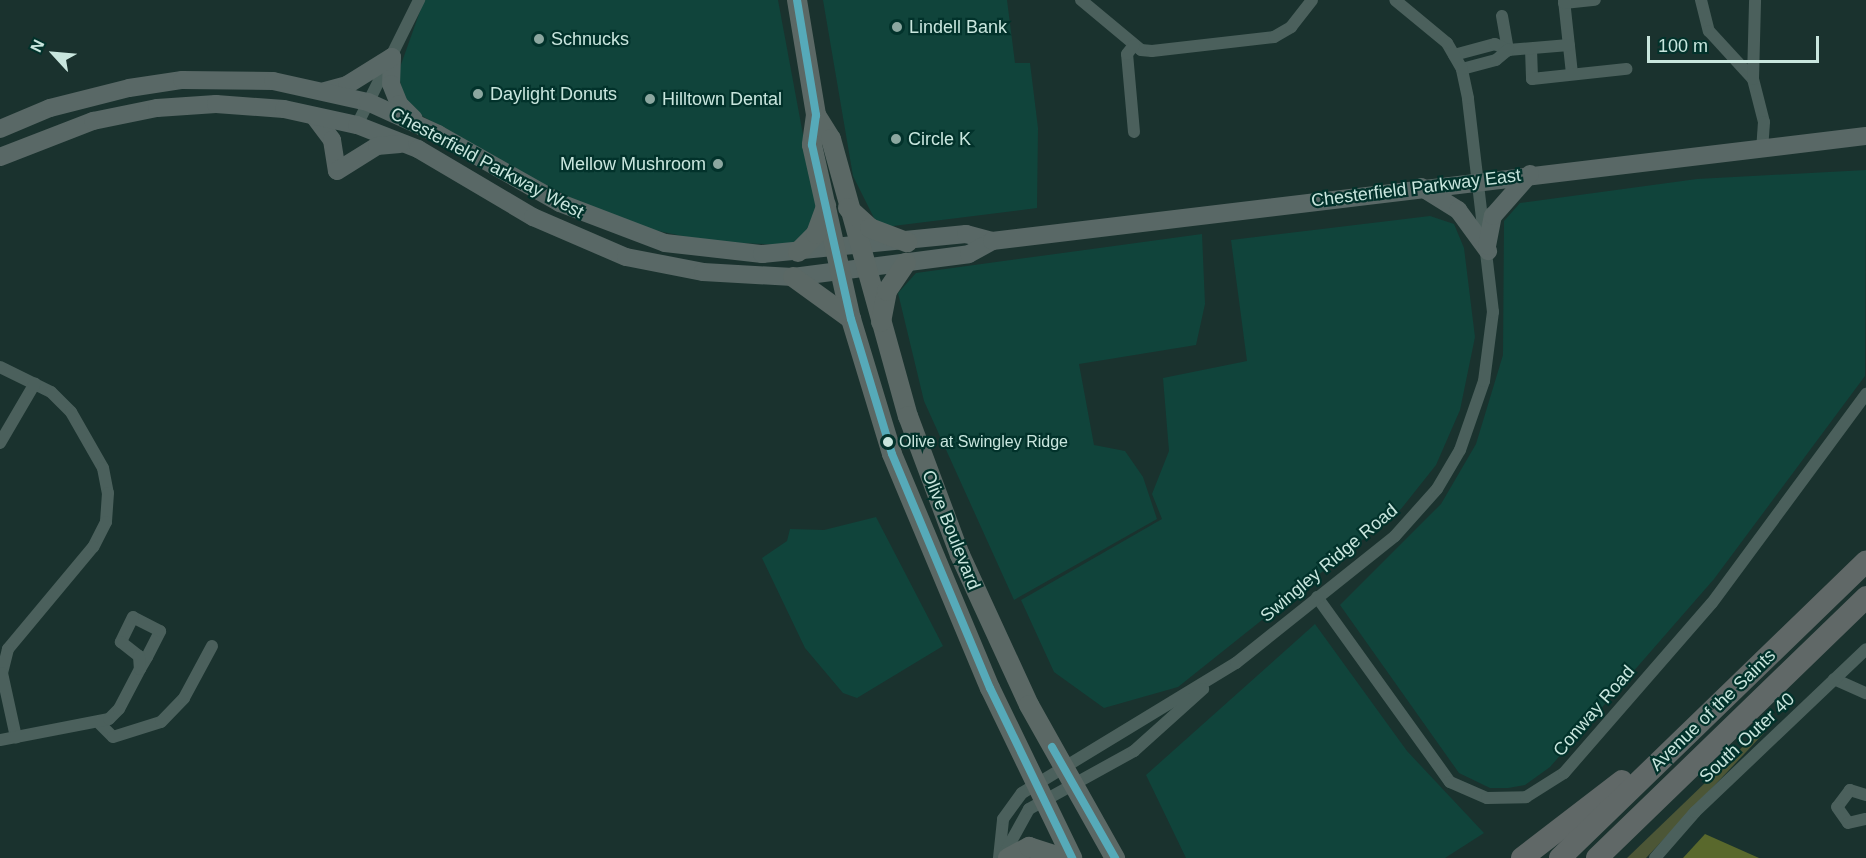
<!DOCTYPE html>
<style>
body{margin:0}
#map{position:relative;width:1866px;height:858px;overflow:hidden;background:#1a322e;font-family:Arial,sans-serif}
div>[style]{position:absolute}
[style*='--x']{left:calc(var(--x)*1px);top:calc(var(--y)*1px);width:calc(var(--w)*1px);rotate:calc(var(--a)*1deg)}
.built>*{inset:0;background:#10443b}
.green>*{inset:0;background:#4c5636}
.forest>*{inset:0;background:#59682c}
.street>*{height:12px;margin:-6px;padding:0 6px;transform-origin:6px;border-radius:6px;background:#4b605c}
.secondary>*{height:18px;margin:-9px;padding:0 9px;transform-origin:9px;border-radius:9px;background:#596866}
.primary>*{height:20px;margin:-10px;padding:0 10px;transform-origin:10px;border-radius:10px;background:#5b6865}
.highway>*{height:22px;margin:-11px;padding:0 11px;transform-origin:11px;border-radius:11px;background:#606867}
.bus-1>*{height:8px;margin:-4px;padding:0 4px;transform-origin:4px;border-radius:4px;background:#56aab9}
.dots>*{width:16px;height:16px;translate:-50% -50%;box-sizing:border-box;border:3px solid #02322b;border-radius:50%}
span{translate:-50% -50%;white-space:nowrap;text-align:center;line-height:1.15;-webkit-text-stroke:4.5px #02322b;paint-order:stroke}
.bus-label{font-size:16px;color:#c9e6de}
.left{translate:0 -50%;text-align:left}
.poi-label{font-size:18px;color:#c9e6de}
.right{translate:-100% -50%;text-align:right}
.street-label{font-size:18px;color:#c9e6de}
.north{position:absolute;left:24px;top:24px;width:60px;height:60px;-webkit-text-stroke:4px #02322b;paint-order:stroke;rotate:296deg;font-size:16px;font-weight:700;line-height:24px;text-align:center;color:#c9e6de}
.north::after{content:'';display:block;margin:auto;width:21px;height:27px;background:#c9e6de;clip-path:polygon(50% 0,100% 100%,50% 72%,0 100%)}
.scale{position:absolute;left:1647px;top:36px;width:172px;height:27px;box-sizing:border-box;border:3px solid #c9e6de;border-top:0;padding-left:8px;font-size:18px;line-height:21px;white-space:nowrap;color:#c9e6de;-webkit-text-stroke:4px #02322b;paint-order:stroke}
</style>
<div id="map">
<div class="built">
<i style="clip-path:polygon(424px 0,778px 0,817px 210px,813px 226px,791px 245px,711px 242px,644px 228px,554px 191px,417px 113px,405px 101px,398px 73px)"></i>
<i style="clip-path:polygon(823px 0,1007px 0,1015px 63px,1030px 63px,1038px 128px,1037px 208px,885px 227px,875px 220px,853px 176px)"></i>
<i style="clip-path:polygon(1866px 170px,1865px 376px,1714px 579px,1550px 767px,1525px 785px,1508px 788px,1490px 788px,1459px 773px,1340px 605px,1441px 504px,1476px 444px,1503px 355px,1504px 221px,1520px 203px,1697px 179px)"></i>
<i style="clip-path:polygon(1430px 216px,1454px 224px,1464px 248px,1475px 337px,1460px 410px,1436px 465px,1401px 509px,1178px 687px,1104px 708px,1054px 672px,1021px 600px,1162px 519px,1152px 494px,1169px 451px,1163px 378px,1247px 361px,1231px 240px)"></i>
<i style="clip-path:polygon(1202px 234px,1205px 304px,1196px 345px,1079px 364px,1094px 445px,1125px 451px,1143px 477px,1157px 519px,1014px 600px,924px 401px,898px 293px,916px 273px)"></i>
<i style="clip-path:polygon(876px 517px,943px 646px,857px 698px,843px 693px,805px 648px,762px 558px,787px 541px,790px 529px,824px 530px)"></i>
<i style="clip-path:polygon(1315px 624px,1407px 751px,1484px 833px,1445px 858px,1186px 858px,1146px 775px)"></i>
</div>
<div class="green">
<i style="clip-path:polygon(1761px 729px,1764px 733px,1646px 858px,1627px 858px)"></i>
</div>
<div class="forest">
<i style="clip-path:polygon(1705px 834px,1759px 858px,1683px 858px)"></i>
</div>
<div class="street">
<i style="--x:1081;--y:0;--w:78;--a:39.8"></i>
<i style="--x:1141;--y:50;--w:11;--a:5"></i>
<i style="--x:1152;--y:51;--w:123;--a:-6.5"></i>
<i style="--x:1274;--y:37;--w:20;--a:-30"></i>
<i style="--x:1291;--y:27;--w:34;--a:-52"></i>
<i style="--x:1564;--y:0;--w:74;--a:83.8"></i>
<i style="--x:1701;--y:0;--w:32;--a:76"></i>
<i style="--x:1709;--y:31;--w:65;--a:47.5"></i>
<i style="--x:1753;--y:79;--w:44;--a:75.7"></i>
<i style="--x:1764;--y:122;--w:27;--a:94"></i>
<i style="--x:1564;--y:3;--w:31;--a:-6"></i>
<i style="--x:1502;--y:16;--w:35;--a:80"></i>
<i style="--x:1531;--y:49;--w:30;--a:88"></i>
<i style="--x:1532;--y:79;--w:95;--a:-6.1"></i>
<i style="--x:1454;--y:55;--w:42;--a:-15"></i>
<i style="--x:1495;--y:44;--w:14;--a:25"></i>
<i style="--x:1508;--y:50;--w:61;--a:-4.7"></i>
<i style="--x:1462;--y:69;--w:35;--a:-15"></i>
<i style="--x:1496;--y:60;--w:16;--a:-40"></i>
<i style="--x:1753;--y:79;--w:79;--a:-88.5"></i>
<i style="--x:357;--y:125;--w:140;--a:-63.6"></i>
<i style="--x:1134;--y:132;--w:78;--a:-95.1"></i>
<i style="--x:1127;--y:54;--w:11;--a:-52"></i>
<i style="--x:0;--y:367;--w:57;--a:26.1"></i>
<i style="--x:51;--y:392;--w:28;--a:45"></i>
<i style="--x:71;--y:412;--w:64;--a:60.3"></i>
<i style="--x:103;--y:468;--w:25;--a:79"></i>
<i style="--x:108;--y:493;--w:29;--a:94"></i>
<i style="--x:106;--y:522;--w:28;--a:117"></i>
<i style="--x:93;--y:547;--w:133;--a:129.8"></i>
<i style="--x:8;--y:649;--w:25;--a:104"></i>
<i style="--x:2;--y:673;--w:66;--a:77.7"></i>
<i style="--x:0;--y:443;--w:69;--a:-59.7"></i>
<i style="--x:1317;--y:597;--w:228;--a:54.3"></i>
<i style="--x:1450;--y:782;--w:40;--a:23.4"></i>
<i style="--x:1487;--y:798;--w:39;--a:-1"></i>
<i style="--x:1526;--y:797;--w:45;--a:-32.3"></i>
<i style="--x:1564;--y:773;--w:225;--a:-49"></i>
<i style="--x:1712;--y:603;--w:260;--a:-53.6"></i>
<i style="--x:1834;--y:679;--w:35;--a:24"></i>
<i style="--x:100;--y:724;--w:18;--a:45"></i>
<i style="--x:113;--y:737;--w:50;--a:-17.4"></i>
<i style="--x:161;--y:722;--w:33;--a:-46"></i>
<i style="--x:184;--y:698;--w:59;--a:-61.7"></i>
<i style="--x:0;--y:740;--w:111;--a:-10.9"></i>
<i style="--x:109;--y:719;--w:14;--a:-45"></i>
<i style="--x:119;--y:709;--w:45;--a:-62.3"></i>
<i style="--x:140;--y:669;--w:14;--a:-60"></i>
<i style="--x:147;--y:657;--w:29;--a:-63"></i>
<i style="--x:160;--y:631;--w:30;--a:-153"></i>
<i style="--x:133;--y:617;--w:28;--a:116"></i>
<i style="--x:121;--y:642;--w:23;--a:38"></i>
<i style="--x:139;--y:656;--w:13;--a:86"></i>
<i style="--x:1866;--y:795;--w:17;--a:-163"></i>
<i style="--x:1850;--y:790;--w:21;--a:127"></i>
<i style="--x:1837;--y:807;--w:19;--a:55"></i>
<i style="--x:1848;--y:823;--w:18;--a:-13"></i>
<i style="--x:999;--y:858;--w:39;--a:-84"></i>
<i style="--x:1003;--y:819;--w:32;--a:-54"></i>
<i style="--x:1022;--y:793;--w:250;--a:-31.3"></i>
<i style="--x:1236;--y:663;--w:203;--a:-38.6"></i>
<i style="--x:1395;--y:536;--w:63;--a:-48.2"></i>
<i style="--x:1437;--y:489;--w:45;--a:-59.5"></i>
<i style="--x:1460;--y:450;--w:73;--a:-70.8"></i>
<i style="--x:1484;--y:381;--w:70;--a:-82.6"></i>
<i style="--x:1493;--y:312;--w:215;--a:-96.7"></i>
<i style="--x:1468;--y:98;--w:30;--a:-102"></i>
<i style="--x:1462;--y:69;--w:30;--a:-120"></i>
<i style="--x:1447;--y:43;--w:67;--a:-140.4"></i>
<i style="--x:1002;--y:858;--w:56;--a:-61.1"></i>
<i style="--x:1029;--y:809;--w:120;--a:-28.9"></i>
<i style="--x:1134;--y:751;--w:93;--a:-41.9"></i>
<i style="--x:1655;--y:858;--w:61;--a:-49"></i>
<i style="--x:1695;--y:812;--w:236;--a:-43.6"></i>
</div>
<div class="secondary">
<i style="--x:392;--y:57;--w:27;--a:92"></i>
<i style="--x:391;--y:84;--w:22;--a:68"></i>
<i style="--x:399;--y:104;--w:21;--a:45"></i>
<i style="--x:325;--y:91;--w:23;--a:-15"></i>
<i style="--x:347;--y:85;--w:53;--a:-31.9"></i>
<i style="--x:314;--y:116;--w:30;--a:53"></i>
<i style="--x:332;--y:140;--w:31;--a:81"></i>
<i style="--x:0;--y:129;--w:54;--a:-22.8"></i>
<i style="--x:50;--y:108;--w:81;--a:-14.2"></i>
<i style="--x:129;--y:88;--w:54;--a:-8.6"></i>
<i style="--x:182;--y:80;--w:91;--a:0.6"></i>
<i style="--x:273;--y:81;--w:97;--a:12.5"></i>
<i style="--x:368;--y:102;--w:77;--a:24.6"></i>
<i style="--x:438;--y:134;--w:140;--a:29.5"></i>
<i style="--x:560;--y:203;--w:112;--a:20.9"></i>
<i style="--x:665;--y:243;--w:98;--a:6.5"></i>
<i style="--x:762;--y:254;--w:205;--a:-5.6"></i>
<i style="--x:966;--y:234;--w:27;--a:15"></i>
<i style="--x:0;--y:157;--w:100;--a:-21.2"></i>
<i style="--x:93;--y:121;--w:65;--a:-11.5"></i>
<i style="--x:157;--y:108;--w:59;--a:-3.9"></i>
<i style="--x:216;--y:104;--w:68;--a:4.2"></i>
<i style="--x:284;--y:109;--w:75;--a:12.4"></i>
<i style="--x:357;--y:125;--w:66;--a:21.5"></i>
<i style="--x:418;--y:149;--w:134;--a:30.6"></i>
<i style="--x:533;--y:217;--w:101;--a:23.3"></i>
<i style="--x:626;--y:257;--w:78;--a:11"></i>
<i style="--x:703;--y:272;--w:90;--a:3.2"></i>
<i style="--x:793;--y:277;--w:177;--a:-7.4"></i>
<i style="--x:969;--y:254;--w:26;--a:-29"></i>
<i style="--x:992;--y:241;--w:880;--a:-6.85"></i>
<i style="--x:337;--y:171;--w:47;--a:-32"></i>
<i style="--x:377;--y:146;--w:23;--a:-5"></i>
<i style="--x:1421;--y:187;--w:44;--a:31.9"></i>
<i style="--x:1458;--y:210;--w:51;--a:53.8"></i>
<i style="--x:1487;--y:246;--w:31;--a:-79"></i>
<i style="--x:1493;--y:216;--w:56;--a:-48.6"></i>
</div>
<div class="primary">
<i style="--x:797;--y:0;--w:117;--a:80.6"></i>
<i style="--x:816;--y:115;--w:30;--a:98"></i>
<i style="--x:812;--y:145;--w:178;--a:77.4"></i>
<i style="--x:851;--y:319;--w:141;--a:73.1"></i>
<i style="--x:892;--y:454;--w:254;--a:67.3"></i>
<i style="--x:990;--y:688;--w:189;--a:64.2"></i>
<i style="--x:816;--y:115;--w:28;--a:58"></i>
<i style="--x:831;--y:139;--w:288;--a:74.5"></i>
<i style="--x:908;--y:416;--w:148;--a:69.5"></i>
<i style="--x:960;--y:555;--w:165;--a:65.3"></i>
<i style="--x:1029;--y:705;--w:176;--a:60.7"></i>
<i style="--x:848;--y:208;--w:30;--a:42"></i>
<i style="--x:870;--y:228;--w:40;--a:21"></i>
<i style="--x:798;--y:252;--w:25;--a:-45"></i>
<i style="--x:816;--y:234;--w:30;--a:-70"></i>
<i style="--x:793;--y:277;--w:72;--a:35.9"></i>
<i style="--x:881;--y:322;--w:32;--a:-79"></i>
<i style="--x:887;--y:291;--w:34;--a:-56"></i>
<i style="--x:1008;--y:858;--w:24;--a:-28"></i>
<i style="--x:1029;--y:847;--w:36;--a:18"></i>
</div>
<div class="highway">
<i style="--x:1522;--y:858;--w:126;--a:-37.6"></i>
<i style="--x:1560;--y:858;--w:426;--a:-44.1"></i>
<i style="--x:1597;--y:858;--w:375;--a:-44.1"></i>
</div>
<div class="bus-1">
<i style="--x:797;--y:0;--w:117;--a:80.6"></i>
<i style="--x:816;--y:115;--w:30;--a:98"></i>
<i style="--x:812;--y:145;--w:178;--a:77.4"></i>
<i style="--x:851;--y:319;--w:141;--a:73.1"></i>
<i style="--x:892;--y:454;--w:254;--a:67.3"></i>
<i style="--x:990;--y:688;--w:189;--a:64.2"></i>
<i style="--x:1052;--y:747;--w:128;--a:60.4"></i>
</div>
<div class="dots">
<i style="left:897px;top:27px;background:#8ca7a0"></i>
<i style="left:539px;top:39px;background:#8ca7a0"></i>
<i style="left:478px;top:94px;background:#8ca7a0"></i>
<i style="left:650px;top:99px;background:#8ca7a0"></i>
<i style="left:896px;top:139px;background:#8ca7a0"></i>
<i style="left:718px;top:164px;background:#8ca7a0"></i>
<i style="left:888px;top:442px;background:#c9e6de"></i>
</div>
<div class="bus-label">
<span class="left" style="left:899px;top:442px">Olive at Swingley Ridge</span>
</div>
<div class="poi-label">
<span class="left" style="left:909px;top:27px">Lindell Bank</span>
<span class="left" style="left:551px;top:39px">Schnucks</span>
<span class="left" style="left:490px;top:94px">Daylight Donuts</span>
<span class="left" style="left:662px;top:99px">Hilltown Dental</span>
<span class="left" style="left:908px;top:139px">Circle K</span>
<span class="right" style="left:706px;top:164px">Mellow Mushroom</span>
</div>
<div class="street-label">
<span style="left:487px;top:163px;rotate:28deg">Chesterfield Parkway West</span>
<span style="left:1416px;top:188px;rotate:-7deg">Chesterfield Parkway East</span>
<span style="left:951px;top:530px;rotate:68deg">Olive Boulevard</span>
<span style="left:1329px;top:563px;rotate:-40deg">Swingley Ridge Road</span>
<span style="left:1713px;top:710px;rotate:-44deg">Avenue of the Saints</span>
<span style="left:1594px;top:711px;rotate:-49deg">Conway Road</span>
<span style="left:1747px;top:738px;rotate:-43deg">South Outer 40</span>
</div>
<div class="north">N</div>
<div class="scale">100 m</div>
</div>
